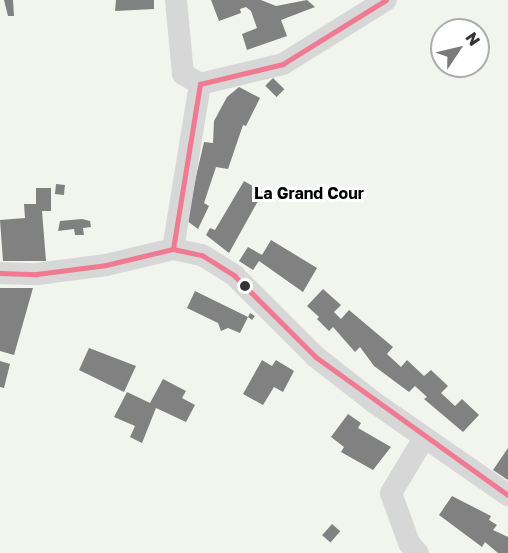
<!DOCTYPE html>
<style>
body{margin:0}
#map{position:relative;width:508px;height:553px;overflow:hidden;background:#fff;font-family:"Golos Text",sans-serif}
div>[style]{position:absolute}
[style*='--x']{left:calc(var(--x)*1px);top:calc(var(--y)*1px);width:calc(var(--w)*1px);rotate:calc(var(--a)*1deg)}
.green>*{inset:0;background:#f1f5ed}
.building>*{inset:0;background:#818181;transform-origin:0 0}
.minor>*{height:22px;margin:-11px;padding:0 11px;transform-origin:11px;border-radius:11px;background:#d7d7d7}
.bus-1>*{height:4.5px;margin:-2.25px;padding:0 2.25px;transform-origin:2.25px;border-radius:2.25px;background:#ef7a91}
.dots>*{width:16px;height:16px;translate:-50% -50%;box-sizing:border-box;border:3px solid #fff;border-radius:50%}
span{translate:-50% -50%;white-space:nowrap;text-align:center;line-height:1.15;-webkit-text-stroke:6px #fff;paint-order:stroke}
.neighbourhood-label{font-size:16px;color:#000;font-weight:700}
.north{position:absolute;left:430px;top:18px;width:60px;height:60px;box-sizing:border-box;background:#fff;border:2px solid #adadad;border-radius:50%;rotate:55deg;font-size:16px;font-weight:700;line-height:24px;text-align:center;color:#333}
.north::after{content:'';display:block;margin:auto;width:21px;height:27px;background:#7a7a7a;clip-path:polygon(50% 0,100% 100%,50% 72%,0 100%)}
</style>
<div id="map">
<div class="green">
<i style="clip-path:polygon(evenodd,0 0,508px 0,508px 553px,0 553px,0 0,442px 30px,478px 30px,478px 66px,442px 66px,442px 30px)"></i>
</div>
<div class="building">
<i style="clip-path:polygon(4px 0,13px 0,14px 16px,8px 16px)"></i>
<i style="clip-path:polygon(116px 0,154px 0,154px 9px,115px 11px)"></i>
<i style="clip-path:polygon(211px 0,261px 0,276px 6px,307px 0,315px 7px,281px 20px,287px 36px,247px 50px,242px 34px,257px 28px,251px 11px,246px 7px,240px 9px,241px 13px,219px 21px)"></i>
<i style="left:273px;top:78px;width:16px;height:11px;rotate:45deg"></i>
<i style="clip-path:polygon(239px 87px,260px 98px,246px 126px,243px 125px,228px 169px,216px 167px,204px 203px,209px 206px,198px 229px,186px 220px,204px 142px,213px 143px,214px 121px,227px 97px)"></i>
<i style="clip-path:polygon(244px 181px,263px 192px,229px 253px,206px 235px,210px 228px,215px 230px)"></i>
<i style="left:56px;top:184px;width:9px;height:10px;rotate:6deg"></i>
<i style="clip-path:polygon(36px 188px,51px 188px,51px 211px,42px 211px,46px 261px,3px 261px,0 220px,25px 218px,24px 204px,36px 204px)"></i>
<i style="clip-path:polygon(82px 219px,90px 221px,91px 227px,83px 228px,84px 235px,75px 235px,74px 229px,58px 231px,60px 221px)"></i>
<i style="clip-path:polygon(271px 240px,317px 268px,303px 292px,259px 261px,253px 270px,239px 261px,248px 247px,262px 255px)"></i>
<i style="clip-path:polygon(0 288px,33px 288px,14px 355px,0 351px)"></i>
<i style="clip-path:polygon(323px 289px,341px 305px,334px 312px,341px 319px,349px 310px,393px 347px,387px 354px,401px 367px,407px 360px,424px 376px,431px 370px,448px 386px,441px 393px,455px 406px,462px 399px,479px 415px,463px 432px,424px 399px,427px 397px,415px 386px,409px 392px,374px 366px,360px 347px,355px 352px,333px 327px,329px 331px,317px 319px,319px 317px,307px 306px)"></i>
<i style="clip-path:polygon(195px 291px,248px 317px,250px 313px,255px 316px,252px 320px,248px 317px,240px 333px,228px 328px,221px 331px,218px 323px,187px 308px)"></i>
<i style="clip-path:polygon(89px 348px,136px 366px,124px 392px,79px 370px)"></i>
<i style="clip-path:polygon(262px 360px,272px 366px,276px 360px,294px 371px,283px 392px,274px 387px,263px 405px,243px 394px)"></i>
<i style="clip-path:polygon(0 361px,10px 364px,4px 388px,0 387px)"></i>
<i style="clip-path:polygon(163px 379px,186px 391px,182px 398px,195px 405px,186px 422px,156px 408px,142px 443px,130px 437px,135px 426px,114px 417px,127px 392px,150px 403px)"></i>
<i style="clip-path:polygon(348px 414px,361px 423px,358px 428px,391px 447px,373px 470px,341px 452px,344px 447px,331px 437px)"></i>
<i style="clip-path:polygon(508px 448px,508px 480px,493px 470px)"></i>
<i style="clip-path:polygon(452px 496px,491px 516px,489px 520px,497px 525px,493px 530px,508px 537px,508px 553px,498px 553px,485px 542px,482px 547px,439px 515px)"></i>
<i style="left:332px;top:524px;width:11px;height:15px;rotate:41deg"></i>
</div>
<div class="minor">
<i style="--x:176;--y:0;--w:74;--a:84.6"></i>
<i style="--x:183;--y:74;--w:20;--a:30"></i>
<i style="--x:200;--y:84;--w:85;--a:-13.5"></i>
<i style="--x:283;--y:64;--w:121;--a:-31.9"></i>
<i style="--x:173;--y:249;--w:167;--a:-80.7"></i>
<i style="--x:0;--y:273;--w:37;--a:2"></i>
<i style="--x:37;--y:274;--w:70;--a:-7.4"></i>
<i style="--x:106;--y:265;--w:69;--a:-13.4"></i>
<i style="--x:173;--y:249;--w:30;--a:12"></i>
<i style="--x:202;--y:255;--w:39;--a:32"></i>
<i style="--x:235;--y:276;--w:115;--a:45"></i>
<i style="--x:316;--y:357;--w:75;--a:37.9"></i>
<i style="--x:375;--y:403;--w:162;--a:34.7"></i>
<i style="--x:418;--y:553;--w:13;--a:-132"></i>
<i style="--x:409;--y:543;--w:53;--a:-109.8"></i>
<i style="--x:391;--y:493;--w:64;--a:-59"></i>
</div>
<div class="bus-1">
<i style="--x:200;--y:84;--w:85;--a:-13.5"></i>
<i style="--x:283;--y:64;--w:121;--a:-31.9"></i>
<i style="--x:173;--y:249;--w:167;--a:-80.7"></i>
<i style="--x:0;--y:273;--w:37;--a:2"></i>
<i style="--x:37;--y:274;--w:70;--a:-7.4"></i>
<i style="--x:106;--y:265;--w:69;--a:-13.4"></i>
<i style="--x:173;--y:249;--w:30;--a:12"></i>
<i style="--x:202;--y:255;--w:39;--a:32"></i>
<i style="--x:235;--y:276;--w:115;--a:45"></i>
<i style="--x:316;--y:357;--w:236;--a:35.7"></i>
</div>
<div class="dots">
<i style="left:245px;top:286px;background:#333"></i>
</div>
<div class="neighbourhood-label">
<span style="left:309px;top:193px">La Grand Cour</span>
</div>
<div class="north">N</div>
</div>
